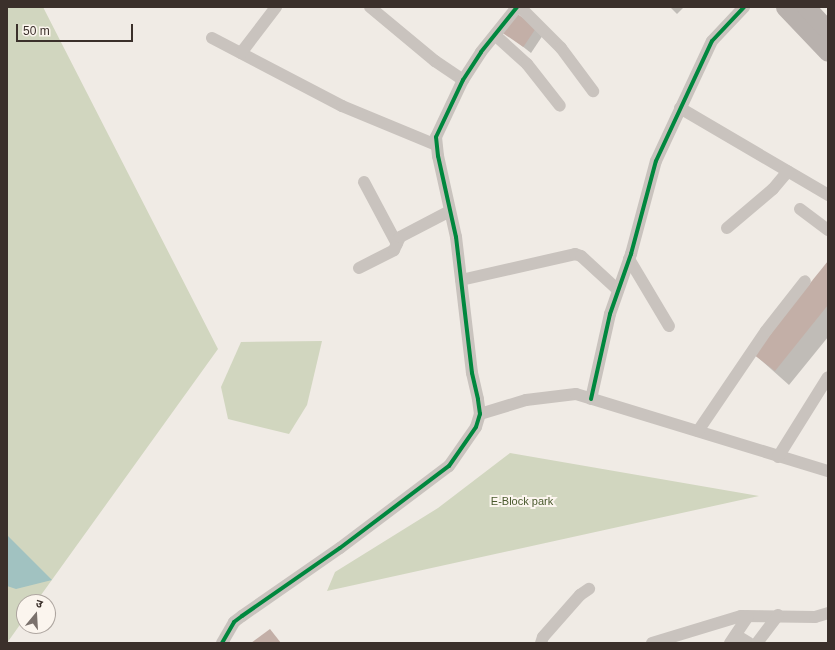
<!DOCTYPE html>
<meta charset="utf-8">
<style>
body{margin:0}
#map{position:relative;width:835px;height:650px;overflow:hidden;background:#f0ebe5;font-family:Arial,"Noto Sans Devanagari",sans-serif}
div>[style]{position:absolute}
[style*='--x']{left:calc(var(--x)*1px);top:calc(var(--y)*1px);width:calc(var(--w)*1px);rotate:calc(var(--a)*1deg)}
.green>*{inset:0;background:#d1d6bf}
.water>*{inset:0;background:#a1c2c1}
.shadow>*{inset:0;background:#0003}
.building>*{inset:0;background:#c3afa7;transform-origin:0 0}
.minor>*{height:12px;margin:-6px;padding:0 6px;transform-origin:6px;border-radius:6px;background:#c9c3be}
.primary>*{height:19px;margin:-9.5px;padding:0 9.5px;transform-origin:9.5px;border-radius:9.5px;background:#b8b1ad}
.cycleway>*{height:4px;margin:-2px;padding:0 2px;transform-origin:2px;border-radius:2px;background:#00873e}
span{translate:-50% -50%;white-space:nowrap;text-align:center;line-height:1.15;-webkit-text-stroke:4px #fbf5ee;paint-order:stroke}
.park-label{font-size:11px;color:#4a5a2e}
.frame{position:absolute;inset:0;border:8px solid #3b302b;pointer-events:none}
.north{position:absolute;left:16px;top:594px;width:40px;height:40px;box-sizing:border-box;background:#fbf5ee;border:1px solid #aea6a0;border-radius:50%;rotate:18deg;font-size:11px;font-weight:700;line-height:16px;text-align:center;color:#3b302b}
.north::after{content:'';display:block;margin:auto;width:14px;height:18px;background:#7a716c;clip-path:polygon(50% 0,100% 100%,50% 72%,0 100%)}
.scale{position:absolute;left:16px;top:24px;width:117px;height:18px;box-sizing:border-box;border:2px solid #3b302b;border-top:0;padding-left:5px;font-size:12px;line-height:14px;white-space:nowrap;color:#3b302b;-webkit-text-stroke:3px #fbf5ee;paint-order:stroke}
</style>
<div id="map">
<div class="green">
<i style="clip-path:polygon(7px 7px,43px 7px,218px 349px,36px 602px,24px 602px,24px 619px,7px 643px)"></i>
<i style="clip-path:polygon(322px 341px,307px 405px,289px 434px,228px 419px,221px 387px,241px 342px)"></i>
<i style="clip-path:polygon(510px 453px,759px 496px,327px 591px,335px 572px,438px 508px)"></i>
</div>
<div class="water">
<i style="clip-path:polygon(7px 535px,52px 580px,16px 589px,7px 586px)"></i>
</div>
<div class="shadow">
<i style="clip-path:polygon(670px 7px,684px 7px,677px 14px)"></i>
<i style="clip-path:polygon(536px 28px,543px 35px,531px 53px,504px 32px)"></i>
<i style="clip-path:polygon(828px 262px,828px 337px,789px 385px,754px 354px)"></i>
</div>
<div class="building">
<i style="left:516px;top:13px;width:25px;height:24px;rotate:34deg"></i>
<i style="clip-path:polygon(828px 261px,828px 305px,775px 371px,753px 354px)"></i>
<i style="clip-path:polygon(270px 629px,281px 643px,251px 643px)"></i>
</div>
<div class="minor">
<i style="--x:370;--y:7;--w:85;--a:39.7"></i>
<i style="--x:435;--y:61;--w:34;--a:34"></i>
<i style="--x:520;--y:7;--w:58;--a:45"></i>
<i style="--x:561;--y:48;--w:54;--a:53.3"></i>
<i style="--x:495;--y:35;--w:43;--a:42.2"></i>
<i style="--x:527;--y:64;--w:53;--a:51.8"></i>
<i style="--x:212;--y:38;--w:147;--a:27.6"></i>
<i style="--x:342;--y:106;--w:102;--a:22.5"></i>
<i style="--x:241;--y:53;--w:58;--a:-52.7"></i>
<i style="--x:680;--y:108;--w:172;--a:30.4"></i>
<i style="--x:364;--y:182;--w:70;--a:62"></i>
<i style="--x:800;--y:209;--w:35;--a:37"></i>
<i style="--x:727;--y:228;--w:60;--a:-40.3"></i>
<i style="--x:773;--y:189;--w:23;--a:-50"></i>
<i style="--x:629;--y:259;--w:78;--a:59.2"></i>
<i style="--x:359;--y:268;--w:39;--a:-27"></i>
<i style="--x:394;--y:250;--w:14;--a:-65"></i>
<i style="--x:400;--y:237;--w:56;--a:-27.5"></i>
<i style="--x:461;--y:280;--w:117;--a:-12.8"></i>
<i style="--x:575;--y:254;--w:6;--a:18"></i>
<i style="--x:581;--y:256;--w:50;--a:42.6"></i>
<i style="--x:591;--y:399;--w:87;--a:-77.4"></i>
<i style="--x:610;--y:314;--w:64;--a:-70.7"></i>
<i style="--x:631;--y:254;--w:96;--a:-75"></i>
<i style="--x:656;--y:161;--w:132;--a:-65"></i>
<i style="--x:712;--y:41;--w:47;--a:-46.7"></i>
<i style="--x:480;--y:414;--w:48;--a:-16.9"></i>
<i style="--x:526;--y:400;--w:50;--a:-6.8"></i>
<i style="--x:576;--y:394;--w:264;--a:17"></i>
<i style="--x:698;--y:431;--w:121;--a:-55.8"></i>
<i style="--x:766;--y:331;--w:63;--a:-52"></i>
<i style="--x:778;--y:457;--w:94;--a:-58"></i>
<i style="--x:736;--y:635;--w:15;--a:32"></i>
<i style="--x:222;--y:643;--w:24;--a:-60"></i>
<i style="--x:234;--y:622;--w:10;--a:-37"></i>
<i style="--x:242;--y:616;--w:119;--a:-34.8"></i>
<i style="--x:340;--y:548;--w:136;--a:-37"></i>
<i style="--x:449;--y:466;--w:47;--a:-55.3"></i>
<i style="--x:476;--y:427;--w:14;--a:-73"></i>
<i style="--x:480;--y:414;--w:15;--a:-98"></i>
<i style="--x:478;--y:399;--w:27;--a:-103"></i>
<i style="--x:472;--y:373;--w:137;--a:-96.7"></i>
<i style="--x:456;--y:237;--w:83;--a:-102.5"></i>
<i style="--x:438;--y:156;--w:19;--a:-96"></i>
<i style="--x:436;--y:137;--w:63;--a:-64.7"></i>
<i style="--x:463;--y:80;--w:33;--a:-57"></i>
<i style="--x:481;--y:52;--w:58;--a:-51.3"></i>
<i style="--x:541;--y:643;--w:6;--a:-72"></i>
<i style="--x:543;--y:637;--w:56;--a:-48.6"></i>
<i style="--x:580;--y:595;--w:11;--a:-34"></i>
<i style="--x:652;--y:643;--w:93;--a:-16.9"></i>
<i style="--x:741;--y:616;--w:74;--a:0.8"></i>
<i style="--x:815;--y:617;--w:14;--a:-17"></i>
<i style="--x:730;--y:643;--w:32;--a:-56"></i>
<i style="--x:757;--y:643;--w:35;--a:-53"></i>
</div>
<div class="primary">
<i style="--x:785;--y:7;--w:62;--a:46.3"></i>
<i style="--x:806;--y:7;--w:33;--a:47"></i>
</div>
<div class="cycleway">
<i style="--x:591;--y:399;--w:87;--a:-77.4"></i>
<i style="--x:610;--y:314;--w:64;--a:-70.7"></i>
<i style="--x:631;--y:254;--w:96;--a:-75"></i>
<i style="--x:656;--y:161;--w:132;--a:-65"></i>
<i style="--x:712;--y:41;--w:47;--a:-46.7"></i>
<i style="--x:222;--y:643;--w:24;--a:-60"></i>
<i style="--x:234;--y:622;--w:10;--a:-37"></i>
<i style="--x:242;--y:616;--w:119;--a:-34.8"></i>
<i style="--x:340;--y:548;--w:136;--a:-37"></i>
<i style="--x:449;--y:466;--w:47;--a:-55.3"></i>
<i style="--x:476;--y:427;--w:14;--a:-73"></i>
<i style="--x:480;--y:414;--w:15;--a:-98"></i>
<i style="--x:478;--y:399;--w:27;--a:-103"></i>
<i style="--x:472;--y:373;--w:137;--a:-96.7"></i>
<i style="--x:456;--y:237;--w:83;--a:-102.5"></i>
<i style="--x:438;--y:156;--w:19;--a:-96"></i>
<i style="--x:436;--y:137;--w:63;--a:-64.7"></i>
<i style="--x:463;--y:80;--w:33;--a:-57"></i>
<i style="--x:481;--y:52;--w:58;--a:-51.3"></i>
</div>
<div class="park-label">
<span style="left:522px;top:501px">E-Block park</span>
</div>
<div class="frame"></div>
<div class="north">उ</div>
<div class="scale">50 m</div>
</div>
